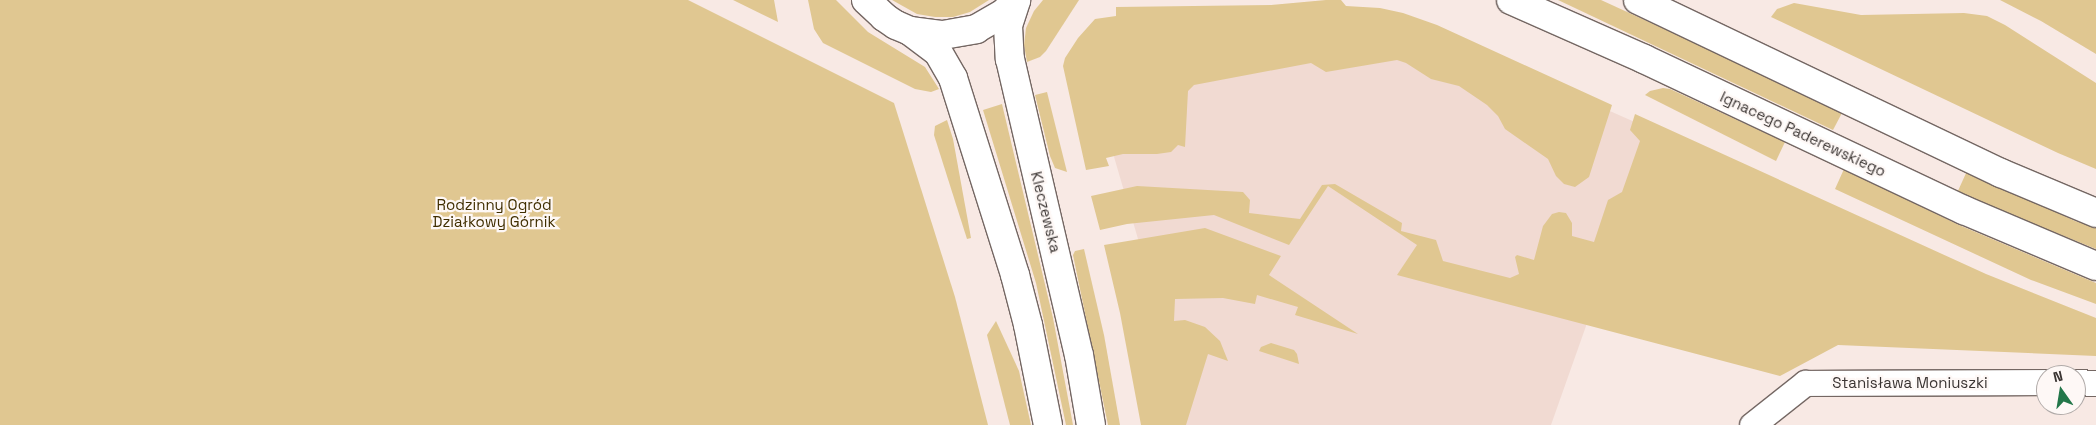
<!DOCTYPE html>
<meta charset="utf-8">
<style>
body{margin:0}
#map{position:relative;width:2096px;height:425px;overflow:hidden;background:#f8e9e4;font-family:"Space Grotesk",sans-serif}
div>[style]{position:absolute}
[style*='--x']{left:calc(var(--x)*1px);top:calc(var(--y)*1px);width:calc(var(--w)*1px);rotate:calc(var(--a)*1deg)}
.built>*{inset:0;background:#f1dad2}
.green>*{inset:0;background:#e0c791}
.roads{filter:drop-shadow(1px 0 #746763) drop-shadow(-1px 0 #746763) drop-shadow(0 1px #746763) drop-shadow(0 -1px #746763)}
.minor>*{height:25px;margin:-12.5px;padding:0 12.5px;transform-origin:12.5px;border-radius:12.5px;background:#fff}
.secondary>*{height:28px;margin:-14px;padding:0 14px;transform-origin:14px;border-radius:14px;background:#fff}
span{translate:-50% -50%;white-space:nowrap;text-align:center;line-height:1.15;-webkit-text-stroke:4.5px #fef8f6;paint-order:stroke}
.street-label{font-size:15px;color:#3a3432}
.park-label{font-size:15px;color:#402e00}
.north{position:absolute;left:2036px;top:365px;width:50px;height:50px;box-sizing:border-box;background:#fef8f6;border:1px solid #b0aaa8;border-radius:50%;rotate:347deg;font-size:14px;font-weight:700;line-height:20px;text-align:center;color:#3a3432}
.north::after{content:'';display:block;margin:auto;width:18px;height:22px;background:#23774a;clip-path:polygon(50% 0,100% 100%,50% 72%,0 100%)}
</style>
<div id="map">
<div class="built">
<i style="clip-path:polygon(1296px 15px,1418px 26px,1655px 131px,1551px 425px,1160px 425px,1150px 280px,1105px 126px)"></i>
</div>
<div class="green">
<i style="clip-path:polygon(0 0,688px 0,894px 103px,955px 297px,988px 425px,0 425px)"></i>
<i style="clip-path:polygon(733px 0,774px 0,778px 22px)"></i>
<i style="clip-path:polygon(808px 0,836px 0,868px 32px,925px 67px,939px 89px,931px 92px,915px 89px,823px 43px,814px 29px)"></i>
<i style="clip-path:polygon(892px 0,989px 0,970px 12px,953px 17px,935px 17px,917px 14px)"></i>
<i style="clip-path:polygon(1043px 0,1079px 0,1046px 51px,1040px 57px,1027px 62px,1024px 45px,1026px 28px,1034px 11px)"></i>
<i style="clip-path:polygon(1326px 0,1341px 0,1346px 6px,1380px 8px,1403px 13px,1437px 25px,1612px 105px,1589px 177px,1575px 187px,1564px 184px,1556px 176px,1548px 159px,1505px 129px,1498px 116px,1487px 105px,1459px 86px,1431px 79px,1406px 63px,1397px 60px,1326px 72px,1311px 63px,1194px 85px,1188px 91px,1185px 147px,1178px 145px,1171px 152px,1157px 154px,1123px 154px,1106px 158px,1109px 166px,1086px 170px,1063px 66px,1065px 58px,1078px 38px,1095px 19px,1116px 16px,1116px 7px,1271px 5px)"></i>
<i style="clip-path:polygon(1558px 0,1601px 0,1843px 111px,1833px 130px)"></i>
<i style="clip-path:polygon(2000px 0,2096px 0,2096px 54px,2041px 21px)"></i>
<i style="clip-path:polygon(1794px 3px,1861px 15px,1964px 13px,1987px 16px,2005px 25px,2096px 83px,2096px 169px,2058px 153px,1771px 17px,1777px 9px)"></i>
<i style="clip-path:polygon(1663px 88px,1670px 89px,1785px 142px,1776px 161px,1645px 95px,1650px 91px)"></i>
<i style="clip-path:polygon(1047px 92px,1067px 172px,1055px 168px,1050px 156px,1035px 95px)"></i>
<i style="clip-path:polygon(1002px 104px,1053px 318px,1073px 425px,1066px 425px,1036px 283px,983px 110px)"></i>
<i style="clip-path:polygon(1635px 114px,1986px 274px,2096px 318px,2096px 356px,1838px 345px,1780px 376px,1397px 275px,1417px 245px,1328px 186px,1289px 245px,1214px 215px,1127px 224px,1100px 230px,1091px 196px,1137px 186px,1243px 192px,1250px 200px,1249px 213px,1300px 219px,1322px 185px,1335px 184px,1402px 223px,1401px 231px,1436px 240px,1443px 261px,1510px 278px,1519px 274px,1515px 257px,1517px 255px,1534px 260px,1543px 226px,1552px 214px,1559px 212px,1566px 213px,1572px 223px,1572px 236px,1594px 242px,1608px 200px,1622px 192px,1640px 141px,1630px 130px)"></i>
<i style="clip-path:polygon(947px 120px,953px 139px,971px 238px,967px 239px,934px 135px,935px 126px)"></i>
<i style="clip-path:polygon(1844px 169px,1959px 225px,2096px 283px,2096px 304px,2031px 280px,1835px 189px)"></i>
<i style="clip-path:polygon(1967px 171px,2075px 221px,2096px 228px,2096px 249px,1957px 193px)"></i>
<i style="clip-path:polygon(1205px 228px,1281px 256px,1269px 275px,1358px 334px,1295px 315px,1298px 307px,1257px 295px,1255px 304px,1223px 298px,1175px 299px,1174px 321px,1185px 320px,1205px 327px,1220px 341px,1228px 361px,1208px 354px,1186px 425px,1141px 425px,1120px 313px,1104px 245px)"></i>
<i style="clip-path:polygon(1084px 249px,1104px 335px,1120px 425px,1108px 425px,1073px 255px,1075px 251px)"></i>
<i style="clip-path:polygon(996px 321px,1019px 371px,1031px 425px,1010px 425px,987px 335px)"></i>
<i style="clip-path:polygon(1271px 343px,1294px 350px,1297px 354px,1299px 364px,1259px 351px,1261px 347px)"></i>
</div>
<div class="roads">
<div class="minor">
<i style="--x:2076;--y:382;--w:20;--a:3"></i>
<i style="--x:1752;--y:425;--w:68;--a:-38.4"></i>
<i style="--x:1805;--y:383;--w:241;--a:-0.2"></i>
</div>
<div class="secondary">
<i style="--x:866;--y:0;--w:25;--a:43"></i>
<i style="--x:884;--y:17;--w:14;--a:34"></i>
<i style="--x:896;--y:25;--w:15;--a:23"></i>
<i style="--x:910;--y:31;--w:33;--a:7"></i>
<i style="--x:943;--y:35;--w:34;--a:-10"></i>
<i style="--x:976;--y:29;--w:32;--a:-30"></i>
<i style="--x:1004;--y:13;--w:18;--a:-47"></i>
<i style="--x:1511;--y:0;--w:145;--a:23.9"></i>
<i style="--x:1644;--y:59;--w:354;--a:25.3"></i>
<i style="--x:1964;--y:210;--w:143;--a:23"></i>
<i style="--x:1638;--y:0;--w:402;--a:25.5"></i>
<i style="--x:2001;--y:173;--w:103;--a:22.8"></i>
<i style="--x:1016;--y:1;--w:26;--a:108"></i>
<i style="--x:1008;--y:26;--w:33;--a:87"></i>
<i style="--x:1010;--y:59;--w:304;--a:76.9"></i>
<i style="--x:1079;--y:355;--w:71;--a:80.3"></i>
<i style="--x:910;--y:31;--w:35;--a:37"></i>
<i style="--x:938;--y:52;--w:30;--a:60"></i>
<i style="--x:953;--y:78;--w:207;--a:72.5"></i>
<i style="--x:1015;--y:275;--w:52;--a:75.4"></i>
<i style="--x:1028;--y:325;--w:102;--a:78.7"></i>
</div>
</div>
<div class="street-label">
<span style="left:1803px;top:134px;rotate:25deg">Ignacego Paderewskiego</span>
<span style="left:1046px;top:212px;rotate:76deg">Kleczewska</span>
<span style="left:1910px;top:383px">Stanisława Moniuszki</span>
</div>
<div class="park-label">
<span style="left:494px;top:213px">Rodzinny Ogród<br>Działkowy Górnik</span>
</div>
<div class="north">N</div>
</div>
